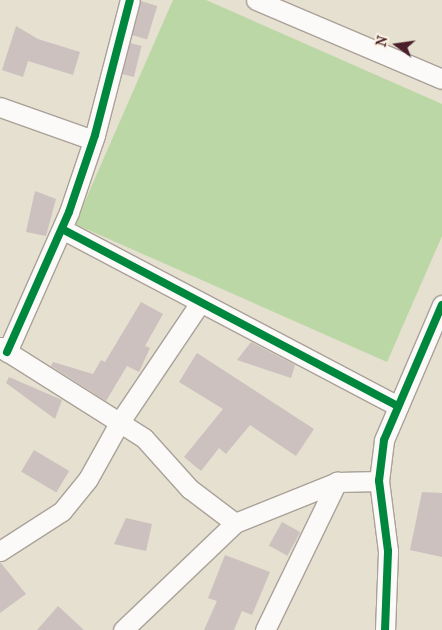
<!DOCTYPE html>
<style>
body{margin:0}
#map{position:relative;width:442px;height:630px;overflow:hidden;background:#e5e0cf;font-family:"IM FELL French Canon",serif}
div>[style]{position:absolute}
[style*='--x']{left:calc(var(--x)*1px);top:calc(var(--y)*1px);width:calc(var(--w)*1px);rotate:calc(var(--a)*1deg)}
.green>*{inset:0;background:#bbd7a5}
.building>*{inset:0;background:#ccc1bf;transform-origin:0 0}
.roads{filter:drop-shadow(1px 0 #aaa199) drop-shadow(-1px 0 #aaa199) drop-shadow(0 1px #aaa199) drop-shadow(0 -1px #aaa199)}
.street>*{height:19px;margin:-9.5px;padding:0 9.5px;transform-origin:9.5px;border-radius:9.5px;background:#fbfaf8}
.cycleway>*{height:8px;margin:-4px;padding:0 4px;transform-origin:4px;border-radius:4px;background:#00873e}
span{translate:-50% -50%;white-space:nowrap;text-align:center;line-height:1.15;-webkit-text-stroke:4px #fcf5e5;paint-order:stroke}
.north{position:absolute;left:372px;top:20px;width:50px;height:50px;-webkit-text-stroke:4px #fcf5e5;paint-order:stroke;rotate:284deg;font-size:14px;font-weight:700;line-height:20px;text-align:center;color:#4a1f2b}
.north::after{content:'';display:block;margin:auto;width:18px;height:22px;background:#4a1f2b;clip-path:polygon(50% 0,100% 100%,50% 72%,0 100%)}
</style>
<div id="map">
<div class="green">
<i style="clip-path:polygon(173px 0,206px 0,442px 104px,442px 236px,387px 362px,75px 224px)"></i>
</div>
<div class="building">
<i style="left:141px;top:1px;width:17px;height:35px;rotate:17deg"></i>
<i style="clip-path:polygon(16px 26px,38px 39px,80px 52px,73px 75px,28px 61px,23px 77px,2px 70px)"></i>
<i style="left:130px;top:43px;width:12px;height:32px;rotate:14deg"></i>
<i style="clip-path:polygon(35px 191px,56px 199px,46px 236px,26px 232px)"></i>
<i style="clip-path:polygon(141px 302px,163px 314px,145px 346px,150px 348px,139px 372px,127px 366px,106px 401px,51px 366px,53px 362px,93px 374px,101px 360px,105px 362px)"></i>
<i style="clip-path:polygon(251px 342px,295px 365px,291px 378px,237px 360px)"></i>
<i style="clip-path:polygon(197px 353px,314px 429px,296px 456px,250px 425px,226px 454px,219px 448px,201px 471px,184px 457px,223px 409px,179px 382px)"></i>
<i style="clip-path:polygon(9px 377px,62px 400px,55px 419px,6px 383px)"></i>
<i style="left:34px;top:450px;width:41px;height:25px;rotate:31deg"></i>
<i style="clip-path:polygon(422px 492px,442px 493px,442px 557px,410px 550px)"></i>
<i style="clip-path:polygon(126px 518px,152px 524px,146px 551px,114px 544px)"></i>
<i style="left:282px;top:522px;width:21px;height:27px;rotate:29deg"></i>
<i style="clip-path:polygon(225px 555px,270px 572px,252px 615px,242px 611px,234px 630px,204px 630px,217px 601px,208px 598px)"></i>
<i style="clip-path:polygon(0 562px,26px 594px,0 613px)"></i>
<i style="clip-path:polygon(58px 606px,84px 630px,37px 630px)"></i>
</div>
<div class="roads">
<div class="street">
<i style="--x:256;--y:0;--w:202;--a:23"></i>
<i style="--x:0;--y:107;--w:99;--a:19.5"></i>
<i style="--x:62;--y:229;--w:380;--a:27.8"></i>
<i style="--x:0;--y:347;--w:170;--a:32.3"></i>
<i style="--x:144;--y:438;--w:69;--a:48"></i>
<i style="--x:190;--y:489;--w:56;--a:37.1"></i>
<i style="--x:7;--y:352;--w:153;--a:-66.1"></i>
<i style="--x:69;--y:212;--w:81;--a:-71.3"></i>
<i style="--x:95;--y:135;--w:139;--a:-75.5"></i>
<i style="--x:0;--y:551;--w:74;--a:-32.8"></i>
<i style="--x:62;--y:511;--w:41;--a:-50.9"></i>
<i style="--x:88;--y:479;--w:64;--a:-61"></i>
<i style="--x:119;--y:423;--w:145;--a:-56"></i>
<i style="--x:123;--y:630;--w:155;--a:-43.7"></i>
<i style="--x:235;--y:523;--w:110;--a:-21.9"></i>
<i style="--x:337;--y:482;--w:42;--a:-1.4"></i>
<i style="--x:265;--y:630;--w:165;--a:-64.1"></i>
<i style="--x:385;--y:630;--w:79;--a:-87.8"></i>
<i style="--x:388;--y:551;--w:71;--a:-97.3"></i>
<i style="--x:379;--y:481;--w:41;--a:-83"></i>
<i style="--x:384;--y:440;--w:147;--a:-66.8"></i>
</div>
</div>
<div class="cycleway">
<i style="--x:62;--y:229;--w:380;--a:27.8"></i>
<i style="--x:7;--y:352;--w:153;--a:-66.1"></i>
<i style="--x:69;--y:212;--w:81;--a:-71.3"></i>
<i style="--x:95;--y:135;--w:139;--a:-75.5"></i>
<i style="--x:385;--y:630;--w:79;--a:-87.8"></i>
<i style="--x:388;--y:551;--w:71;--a:-97.3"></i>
<i style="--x:379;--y:481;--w:41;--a:-83"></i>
<i style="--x:384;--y:440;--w:147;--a:-66.8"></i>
</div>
<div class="north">N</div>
</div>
